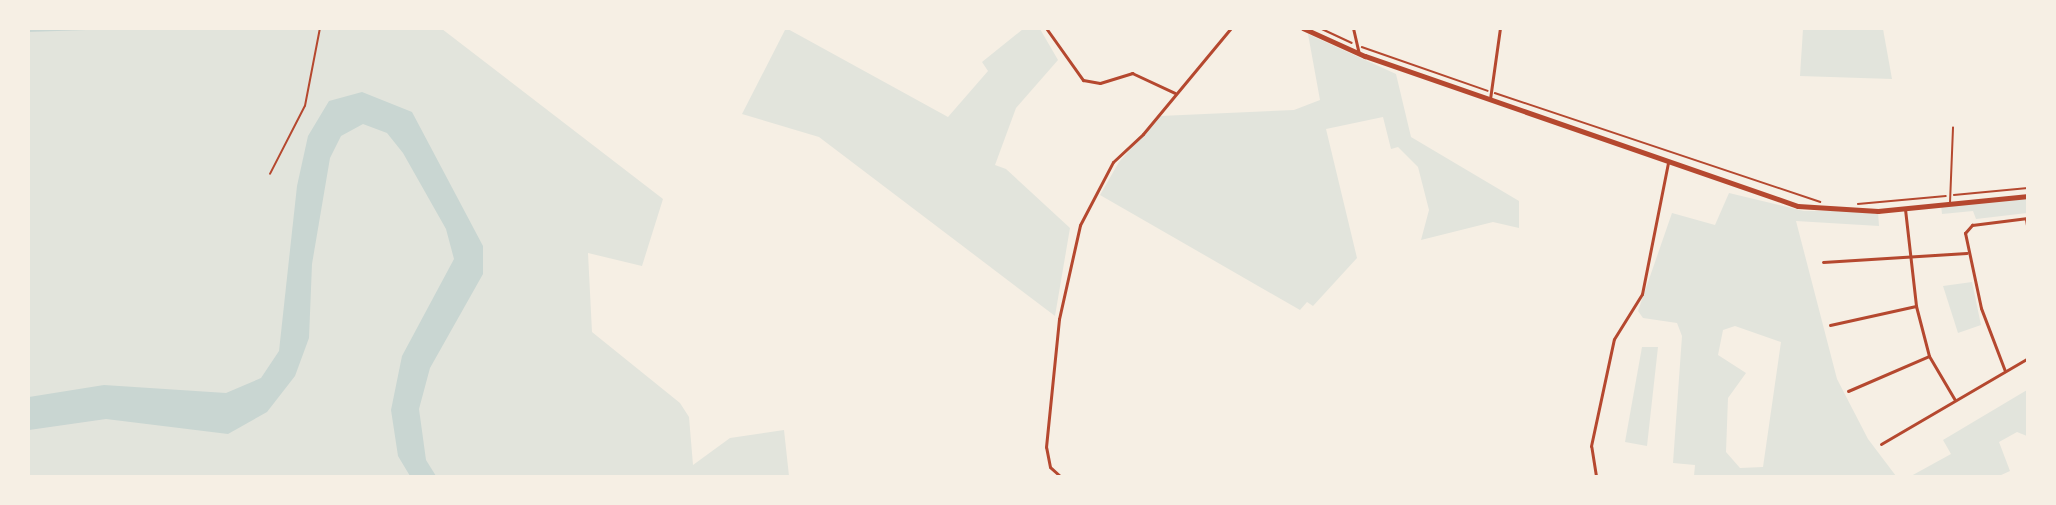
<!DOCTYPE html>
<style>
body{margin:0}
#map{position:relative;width:2056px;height:505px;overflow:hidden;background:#f6efe4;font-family:"Source Sans 3",sans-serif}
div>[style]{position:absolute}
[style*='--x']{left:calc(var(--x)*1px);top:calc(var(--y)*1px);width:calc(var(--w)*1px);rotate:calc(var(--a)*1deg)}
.green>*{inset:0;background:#e2e4dc}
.water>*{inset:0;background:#c9d6d2}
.stream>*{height:1.5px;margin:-0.75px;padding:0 0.75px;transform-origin:0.75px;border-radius:0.75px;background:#c9d6d2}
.path>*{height:1.5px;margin:-0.75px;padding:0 0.75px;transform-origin:0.75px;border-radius:0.75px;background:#b5482f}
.service>*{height:1.5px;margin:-0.75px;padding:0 0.75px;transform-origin:0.75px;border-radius:0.75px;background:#b5482f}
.minor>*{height:3px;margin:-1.5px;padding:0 1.5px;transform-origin:1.5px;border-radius:1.5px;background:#b5482f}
.tertiary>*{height:4.5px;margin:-2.25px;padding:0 2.25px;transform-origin:2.25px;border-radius:2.25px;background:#b5482f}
span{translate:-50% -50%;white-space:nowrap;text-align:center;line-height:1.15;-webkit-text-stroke:6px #f6efe4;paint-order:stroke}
.frame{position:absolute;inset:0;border:30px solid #f6efe4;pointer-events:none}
</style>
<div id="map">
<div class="green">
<i style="clip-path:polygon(786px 28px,948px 117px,988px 71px,982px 62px,1023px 29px,1040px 29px,1058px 60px,1016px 108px,995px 165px,1006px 169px,1070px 228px,1055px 316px,819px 137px,742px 114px)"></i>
<i style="clip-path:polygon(28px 29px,442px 29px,663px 199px,642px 266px,588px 253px,592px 332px,680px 403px,689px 417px,693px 465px,730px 438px,784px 430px,789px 476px,29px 476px)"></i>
<i style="clip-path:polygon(1803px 29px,1883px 29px,1892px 79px,1800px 76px)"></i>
<i style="clip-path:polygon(1308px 34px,1396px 74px,1411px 137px,1519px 201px,1519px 228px,1493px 222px,1421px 240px,1429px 210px,1418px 167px,1398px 147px,1391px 149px,1383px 117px,1326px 129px,1357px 258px,1313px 306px,1307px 302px,1300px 310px,1100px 195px,1119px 162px,1160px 116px,1294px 110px,1320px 100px)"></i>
<i style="clip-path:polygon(evenodd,1729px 193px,1804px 211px,1878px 211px,1879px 226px,1796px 221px,1837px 379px,1868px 439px,1896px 476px,1694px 476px,1695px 465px,1673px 463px,1682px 336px,1677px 323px,1643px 318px,1638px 311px,1672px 213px,1715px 225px,1729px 193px,1735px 326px,1781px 342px,1763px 467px,1740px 468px,1726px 452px,1728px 398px,1746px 373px,1718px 355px,1723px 330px,1735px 326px)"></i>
<i style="clip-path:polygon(2027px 196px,2027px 213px,1976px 219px,1973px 211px,1942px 214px,1941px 205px)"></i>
<i style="clip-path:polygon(1972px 282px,1981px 325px,1958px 333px,1943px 286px)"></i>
<i style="clip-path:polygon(1642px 347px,1658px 347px,1647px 446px,1625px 442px)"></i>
<i style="clip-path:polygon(2027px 390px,2027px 436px,2017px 432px,1999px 442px,2010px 471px,1999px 476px,1911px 476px,1951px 454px,1943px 440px)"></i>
</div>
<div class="water">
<i style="clip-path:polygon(362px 92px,412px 112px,483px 246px,483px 274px,430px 368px,419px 409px,426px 460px,436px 476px,410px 476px,398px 456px,391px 410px,402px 356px,454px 259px,446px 229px,403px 153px,387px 133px,363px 124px,341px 136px,330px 158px,312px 264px,309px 338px,295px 376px,267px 412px,228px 434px,106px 419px,29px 430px,29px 397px,104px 385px,226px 393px,261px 378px,279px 351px,297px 186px,308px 136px,329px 101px)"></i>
</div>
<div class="stream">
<i style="--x:28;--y:31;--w:87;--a:-2"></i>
</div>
<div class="path">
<i style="--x:1320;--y:28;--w:35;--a:25"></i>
<i style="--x:1362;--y:47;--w:133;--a:19.2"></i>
<i style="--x:1495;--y:93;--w:343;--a:18.5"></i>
<i style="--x:270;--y:174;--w:76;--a:-62.8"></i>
<i style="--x:305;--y:106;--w:79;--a:-79.1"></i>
<i style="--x:1954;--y:195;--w:74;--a:-5.4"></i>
<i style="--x:1858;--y:204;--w:88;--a:-5.2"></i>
</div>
<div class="service">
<i style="--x:1950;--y:203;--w:75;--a:-87.7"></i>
</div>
<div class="minor">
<i style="--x:1046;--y:28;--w:64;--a:54.6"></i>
<i style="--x:1083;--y:80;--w:17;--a:10"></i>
<i style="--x:1100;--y:83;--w:34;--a:-17"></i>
<i style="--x:1132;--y:73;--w:47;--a:24.9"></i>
<i style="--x:1353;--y:28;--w:26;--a:77"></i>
<i style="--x:1490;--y:99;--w:72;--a:-82"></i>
<i style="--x:1905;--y:209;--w:98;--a:83.5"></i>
<i style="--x:1916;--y:306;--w:52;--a:75.4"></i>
<i style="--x:1929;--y:356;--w:51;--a:59.4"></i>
<i style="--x:2026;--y:219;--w:13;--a:81"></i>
<i style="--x:1823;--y:262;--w:144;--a:-3.6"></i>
<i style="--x:1830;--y:325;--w:88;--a:-12.5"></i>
<i style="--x:2005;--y:371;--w:67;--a:-110.9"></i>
<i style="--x:1981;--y:308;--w:77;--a:-102"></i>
<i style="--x:1965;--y:233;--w:11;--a:-49"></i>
<i style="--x:1972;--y:225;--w:56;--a:-7.1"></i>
<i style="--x:1848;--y:391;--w:88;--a:-23.4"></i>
<i style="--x:1881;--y:444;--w:170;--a:-30.3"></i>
<i style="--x:1060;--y:476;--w:13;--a:-138"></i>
<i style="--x:1050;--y:467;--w:20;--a:-101"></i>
<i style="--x:1046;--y:447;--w:129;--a:-84.2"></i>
<i style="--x:1059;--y:319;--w:96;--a:-77.4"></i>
<i style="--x:1080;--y:225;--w:71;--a:-62.4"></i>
<i style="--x:1113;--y:162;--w:41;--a:-43"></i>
<i style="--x:1143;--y:134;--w:138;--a:-50.3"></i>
<i style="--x:1596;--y:476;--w:30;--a:-99"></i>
<i style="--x:1591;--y:446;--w:109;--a:-77.9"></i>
<i style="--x:1614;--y:339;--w:53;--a:-58.1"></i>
<i style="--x:1642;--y:294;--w:134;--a:-78.8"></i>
</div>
<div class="tertiary">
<i style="--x:1303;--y:28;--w:68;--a:24.3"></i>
<i style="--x:1365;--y:56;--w:458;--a:19.1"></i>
<i style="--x:1798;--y:206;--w:80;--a:3.6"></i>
<i style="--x:1878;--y:211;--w:151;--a:-5.7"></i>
</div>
<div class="frame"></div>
</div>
